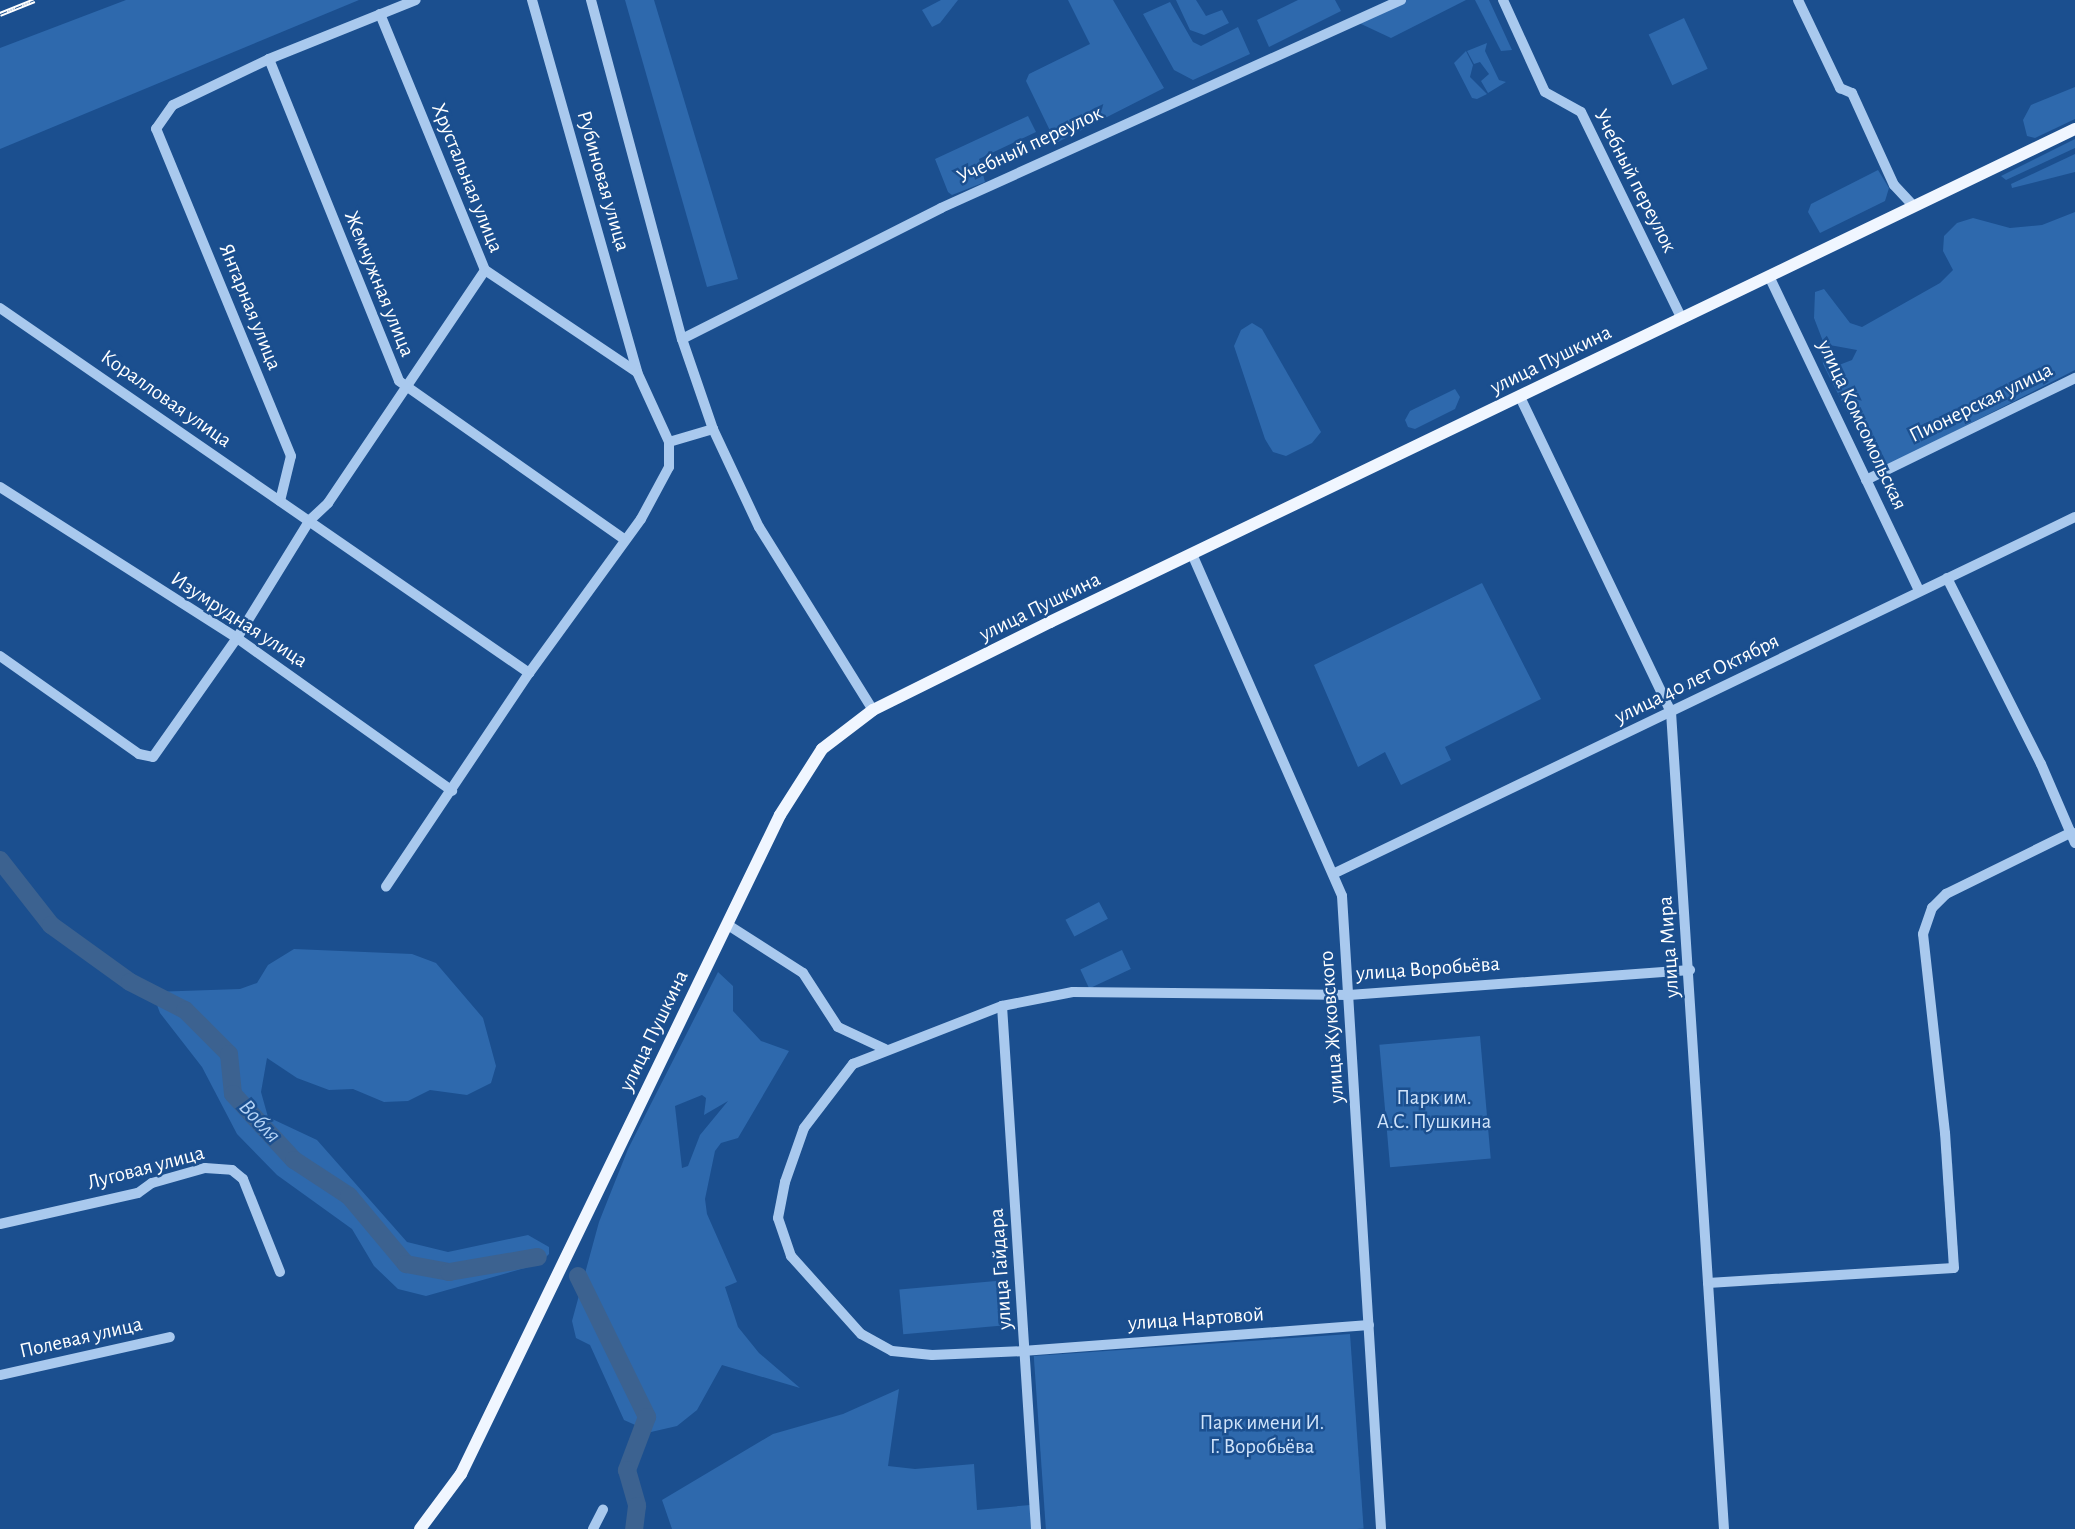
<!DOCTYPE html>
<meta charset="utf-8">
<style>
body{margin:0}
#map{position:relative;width:2075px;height:1529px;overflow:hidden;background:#1b4f8f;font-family:"Alegreya Sans",sans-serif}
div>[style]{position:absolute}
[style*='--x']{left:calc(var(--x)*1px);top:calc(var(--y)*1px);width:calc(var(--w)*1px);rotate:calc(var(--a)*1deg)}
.green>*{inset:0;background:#2e69ad;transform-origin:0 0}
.river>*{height:18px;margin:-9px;padding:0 9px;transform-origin:9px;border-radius:9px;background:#3c6290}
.minor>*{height:10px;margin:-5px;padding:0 5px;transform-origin:5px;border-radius:5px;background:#a9c9ee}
.major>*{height:12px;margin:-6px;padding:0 6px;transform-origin:6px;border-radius:6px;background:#f0f6ff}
.rail>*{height:5px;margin-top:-2.5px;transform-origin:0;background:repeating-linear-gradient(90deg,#1b4f8f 0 8px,#fff 0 16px);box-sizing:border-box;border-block:2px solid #fff}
span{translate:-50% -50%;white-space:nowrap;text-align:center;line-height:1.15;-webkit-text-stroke:5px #1b4f8f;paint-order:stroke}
.street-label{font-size:21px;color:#fff}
.park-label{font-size:21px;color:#cfe3fa}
.water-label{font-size:23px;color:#b5d3f5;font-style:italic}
</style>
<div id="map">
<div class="green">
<i style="clip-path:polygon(126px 0,359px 0,0 149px,0 48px)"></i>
<i style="clip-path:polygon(625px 0,654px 0,738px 279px,707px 287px)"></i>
<i style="clip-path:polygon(941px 0,958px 0,940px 23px,932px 27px,922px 10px)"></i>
<i style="clip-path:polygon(1068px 0,1113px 0,1164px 88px,1056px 143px,1026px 81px,1029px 74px,1090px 44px)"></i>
<i style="clip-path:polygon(1196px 0,1206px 16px,1222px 10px,1229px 23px,1204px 35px,1190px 30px,1176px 0)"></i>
<i style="clip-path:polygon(1298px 0,1335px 0,1341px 11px,1269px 47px,1257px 20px)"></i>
<i style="clip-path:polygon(1407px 0,1466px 0,1391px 38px,1359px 23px)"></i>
<i style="clip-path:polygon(1475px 0,1489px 0,1512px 50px,1501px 51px)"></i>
<i style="clip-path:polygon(1170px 2px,1193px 42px,1201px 46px,1238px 27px,1250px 54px,1193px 80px,1174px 70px,1143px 14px)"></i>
<i style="left:1684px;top:18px;width:56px;height:39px;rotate:65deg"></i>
<i style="clip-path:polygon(1487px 43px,1485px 51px,1499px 80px,1506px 82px,1488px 93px,1481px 81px,1489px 74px,1480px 62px,1474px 64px,1467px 51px)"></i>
<i style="clip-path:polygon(1466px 51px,1473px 65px,1470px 77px,1487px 94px,1477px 99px,1472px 98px,1454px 63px)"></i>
<i style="clip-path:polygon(2075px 87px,2075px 119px,2035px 138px,2027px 136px,2023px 120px,2031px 105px)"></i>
<i style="clip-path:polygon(1028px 116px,1036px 132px,979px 159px,985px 182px,952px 195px,948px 192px,935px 159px)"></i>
<i style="clip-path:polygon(2075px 139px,2075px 148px,2006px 180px,2001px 176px)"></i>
<i style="clip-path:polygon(2075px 154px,2075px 172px,2012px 188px,2011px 184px)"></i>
<i style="clip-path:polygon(1878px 170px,1889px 188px,1885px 201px,1820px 233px,1808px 212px,1811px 204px)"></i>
<i style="clip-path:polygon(2075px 212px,2075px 370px,1877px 471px,1823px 364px,1822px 353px,1839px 365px,1852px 360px,1857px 350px,1824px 344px,1814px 318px,1815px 292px,1824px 289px,1850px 323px,1862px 327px,1940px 283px,1953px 270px,1943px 251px,1944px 236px,1957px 223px,1973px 218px,2010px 228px,2042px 225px)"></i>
<i style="clip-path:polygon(1252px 323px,1262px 329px,1321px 432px,1312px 443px,1286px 456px,1273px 452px,1265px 439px,1234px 346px,1241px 330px)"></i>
<i style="clip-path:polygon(1455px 389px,1460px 397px,1455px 409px,1415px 429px,1408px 427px,1405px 420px,1410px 411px)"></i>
<i style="clip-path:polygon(1482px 583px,1541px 699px,1445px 747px,1451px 760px,1401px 785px,1385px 752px,1358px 767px,1314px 665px)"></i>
<i style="left:1099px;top:902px;width:19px;height:38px;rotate:62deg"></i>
<i style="clip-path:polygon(294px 949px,412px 954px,436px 963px,483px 1018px,496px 1066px,491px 1083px,467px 1095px,430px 1090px,408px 1101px,384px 1102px,353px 1089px,329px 1090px,297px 1078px,267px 1058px,261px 1092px,268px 1117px,317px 1140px,407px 1242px,448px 1252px,528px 1235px,549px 1247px,549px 1254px,539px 1264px,426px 1296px,398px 1289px,374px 1266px,352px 1229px,277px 1175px,237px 1134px,202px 1067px,160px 1013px,152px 992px,240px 989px,257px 983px,268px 965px)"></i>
<i style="left:1122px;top:950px;width:21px;height:46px;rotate:65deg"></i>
<i style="clip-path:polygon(evenodd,718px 972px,733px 986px,733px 1011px,761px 1041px,789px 1051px,738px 1138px,721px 1143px,715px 1151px,705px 1199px,707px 1214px,737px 1282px,725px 1287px,738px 1327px,759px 1353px,800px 1388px,722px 1365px,697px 1410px,677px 1426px,651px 1432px,624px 1420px,590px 1345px,576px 1338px,572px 1321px,599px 1222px,628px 1149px,718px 972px,702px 1095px,706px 1098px,704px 1115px,728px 1101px,700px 1135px,688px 1166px,682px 1168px,675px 1106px,702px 1095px)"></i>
<i style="left:1480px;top:1036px;width:123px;height:101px;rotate:85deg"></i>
<i style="left:996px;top:1281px;width:45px;height:97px;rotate:85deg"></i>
<i style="left:1350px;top:1334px;width:195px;height:317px;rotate:86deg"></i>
<i style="clip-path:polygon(899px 1389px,888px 1466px,915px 1469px,974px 1464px,977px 1510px,1030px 1505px,1031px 1529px,672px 1529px,662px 1500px,773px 1434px,843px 1414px)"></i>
</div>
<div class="river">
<i style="--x:0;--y:860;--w:83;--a:51.9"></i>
<i style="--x:51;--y:925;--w:97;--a:35.8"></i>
<i style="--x:130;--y:982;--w:62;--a:27"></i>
<i style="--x:185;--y:1010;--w:62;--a:45"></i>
<i style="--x:229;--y:1054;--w:40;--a:84.3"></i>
<i style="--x:233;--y:1094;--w:90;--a:47.3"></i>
<i style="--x:294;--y:1160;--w:66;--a:33.2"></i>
<i style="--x:349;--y:1196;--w:89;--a:50"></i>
<i style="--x:406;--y:1264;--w:44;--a:10.5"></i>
<i style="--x:449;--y:1272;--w:90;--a:-9.6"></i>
<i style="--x:578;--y:1276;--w:157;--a:63.9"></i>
<i style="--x:647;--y:1417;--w:57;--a:110.7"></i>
<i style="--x:627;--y:1470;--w:37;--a:74"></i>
<i style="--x:637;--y:1506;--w:23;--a:97"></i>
</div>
<div class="minor">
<i style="--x:532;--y:0;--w:387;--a:74.2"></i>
<i style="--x:591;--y:0;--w:351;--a:75"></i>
<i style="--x:682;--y:339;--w:95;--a:71"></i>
<i style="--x:713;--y:429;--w:108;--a:64.9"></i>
<i style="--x:759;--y:527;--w:216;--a:58.1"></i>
<i style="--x:1503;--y:0;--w:101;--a:65.5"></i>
<i style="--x:1545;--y:92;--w:41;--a:29.1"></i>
<i style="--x:1581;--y:112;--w:230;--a:64"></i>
<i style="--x:1798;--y:0;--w:98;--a:64.5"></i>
<i style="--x:1840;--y:88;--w:13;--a:23"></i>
<i style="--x:1852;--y:93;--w:101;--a:65.5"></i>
<i style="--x:1894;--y:185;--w:26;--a:47"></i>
<i style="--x:380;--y:14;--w:277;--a:67.7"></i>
<i style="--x:485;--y:270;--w:183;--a:33.9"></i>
<i style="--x:637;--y:372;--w:77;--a:65.4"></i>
<i style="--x:669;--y:442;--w:25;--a:90"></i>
<i style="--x:669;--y:467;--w:59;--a:118.3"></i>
<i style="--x:641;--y:519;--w:190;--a:126"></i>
<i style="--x:529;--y:673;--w:257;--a:123.8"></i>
<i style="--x:269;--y:59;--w:347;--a:68"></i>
<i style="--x:399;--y:381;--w:276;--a:35.1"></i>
<i style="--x:1769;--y:276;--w:349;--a:64.5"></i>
<i style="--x:0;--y:308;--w:643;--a:34.6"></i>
<i style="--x:682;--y:339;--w:290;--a:-26.8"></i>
<i style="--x:941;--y:208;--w:505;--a:-24.33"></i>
<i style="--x:1520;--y:397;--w:349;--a:64.4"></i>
<i style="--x:1671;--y:712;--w:819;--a:86.29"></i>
<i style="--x:669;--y:442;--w:46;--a:-16.5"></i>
<i style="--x:1866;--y:480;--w:233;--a:-26"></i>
<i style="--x:0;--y:487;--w:281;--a:32.5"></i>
<i style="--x:237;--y:638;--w:264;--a:35.4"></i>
<i style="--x:280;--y:501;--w:46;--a:-76.3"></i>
<i style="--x:291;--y:456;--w:354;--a:-112.4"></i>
<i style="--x:156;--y:129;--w:29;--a:-55"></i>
<i style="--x:173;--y:105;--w:106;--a:-25.6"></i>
<i style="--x:269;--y:59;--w:158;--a:-21.9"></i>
<i style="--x:1192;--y:554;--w:373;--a:66.3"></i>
<i style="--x:1342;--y:896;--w:634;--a:86.47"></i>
<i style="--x:1947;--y:578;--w:208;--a:63.2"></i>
<i style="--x:2041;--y:764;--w:86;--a:66.7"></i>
<i style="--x:0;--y:656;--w:170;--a:35.2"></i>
<i style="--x:139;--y:754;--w:14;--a:12"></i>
<i style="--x:153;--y:757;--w:146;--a:-54.8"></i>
<i style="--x:237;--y:638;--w:139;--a:-58.3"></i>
<i style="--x:310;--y:520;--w:25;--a:-43"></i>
<i style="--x:328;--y:503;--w:281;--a:-56"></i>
<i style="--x:1335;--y:873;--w:821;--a:-25.69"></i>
<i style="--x:728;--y:925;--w:89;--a:32.6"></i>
<i style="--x:803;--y:973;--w:64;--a:57.1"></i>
<i style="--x:838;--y:1027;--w:52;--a:25.1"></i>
<i style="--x:1002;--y:1006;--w:524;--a:86.28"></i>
<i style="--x:0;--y:1224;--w:141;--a:-12.7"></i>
<i style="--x:138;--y:1193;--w:17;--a:-36"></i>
<i style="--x:152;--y:1183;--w:55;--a:-15.8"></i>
<i style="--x:205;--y:1168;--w:27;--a:4"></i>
<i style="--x:232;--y:1170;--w:14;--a:39"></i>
<i style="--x:243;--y:1179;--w:100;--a:68.3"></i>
<i style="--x:1708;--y:1283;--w:246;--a:-3.5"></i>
<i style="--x:1954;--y:1268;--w:135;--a:-93.8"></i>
<i style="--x:1945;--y:1133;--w:200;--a:-96.3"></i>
<i style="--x:1923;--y:934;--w:28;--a:-71"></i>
<i style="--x:1932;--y:908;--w:20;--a:-45"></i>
<i style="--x:1946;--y:894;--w:140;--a:-26.2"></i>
<i style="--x:1369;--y:1325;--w:344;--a:175.7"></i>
<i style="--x:1026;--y:1351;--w:94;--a:177.6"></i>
<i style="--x:932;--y:1355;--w:40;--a:-174.3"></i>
<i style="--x:892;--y:1351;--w:35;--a:-151"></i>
<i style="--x:861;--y:1334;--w:105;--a:-131.9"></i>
<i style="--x:791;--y:1256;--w:40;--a:-108.9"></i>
<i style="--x:778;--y:1218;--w:37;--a:-79"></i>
<i style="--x:785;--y:1182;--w:57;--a:-70.6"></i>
<i style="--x:804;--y:1128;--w:81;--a:-52.6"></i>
<i style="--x:853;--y:1064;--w:160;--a:-21.3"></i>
<i style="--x:1002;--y:1006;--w:72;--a:-11.2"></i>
<i style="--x:1073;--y:992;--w:276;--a:0.6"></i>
<i style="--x:1349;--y:995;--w:342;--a:-4.2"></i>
<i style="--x:0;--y:1375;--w:174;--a:-12.6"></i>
<i style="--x:593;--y:1529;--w:22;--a:-63"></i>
</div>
<div class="major">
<i style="--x:420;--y:1529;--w:69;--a:-53.3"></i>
<i style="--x:461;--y:1474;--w:732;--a:-64.17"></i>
<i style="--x:780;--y:815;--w:78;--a:-57.5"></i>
<i style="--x:822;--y:749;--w:64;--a:-37.4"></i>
<i style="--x:873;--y:710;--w:198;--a:-26.4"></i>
<i style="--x:1050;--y:622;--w:1137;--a:-25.69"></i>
</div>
<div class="rail">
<i style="--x:0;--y:14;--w:37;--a:-22"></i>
</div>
<div class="street-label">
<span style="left:1030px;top:145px;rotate:-25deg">Учебный переулок</span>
<span style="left:467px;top:178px;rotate:68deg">Хрустальная улица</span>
<span style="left:603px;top:181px;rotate:74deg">Рубиновая улица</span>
<span style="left:1635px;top:181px;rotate:63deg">Учебный переулок</span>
<span style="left:379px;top:284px;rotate:68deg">Жемчужная улица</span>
<span style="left:250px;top:307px;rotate:68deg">Янтарная улица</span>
<span style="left:1551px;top:360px;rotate:-26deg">улица Пушкина</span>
<span style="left:166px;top:399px;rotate:35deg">Коралловая улица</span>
<span style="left:1981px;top:403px;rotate:-26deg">Пионерская улица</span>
<span style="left:1862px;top:425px;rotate:65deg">улица Комсомольская</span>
<span style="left:1040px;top:607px;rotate:-26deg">улица Пушкина</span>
<span style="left:239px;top:620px;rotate:33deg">Изумрудная улица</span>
<span style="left:1697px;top:679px;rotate:-26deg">улица 40 лет Октября</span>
<span style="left:1669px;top:947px;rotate:-94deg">улица Мира</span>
<span style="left:1428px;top:969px;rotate:-4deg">улица Воробьёва</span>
<span style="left:1332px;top:1027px;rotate:-94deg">улица Жуковского</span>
<span style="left:654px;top:1031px;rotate:-64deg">улица Пушкина</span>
<span style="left:146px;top:1168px;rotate:-15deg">Луговая улица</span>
<span style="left:1001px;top:1269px;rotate:-94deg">улица Гайдара</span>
<span style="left:1196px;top:1319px;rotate:-4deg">улица Нартовой</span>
<span style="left:81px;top:1338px;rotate:-13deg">Полевая улица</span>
</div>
<div class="park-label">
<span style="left:1434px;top:1110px">Парк им.<br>А.С. Пушкина</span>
<span style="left:1262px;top:1435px">Парк имени И.<br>Г. Воробьёва</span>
</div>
<div class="water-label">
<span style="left:259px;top:1122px;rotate:47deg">Вобля</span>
</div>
</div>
